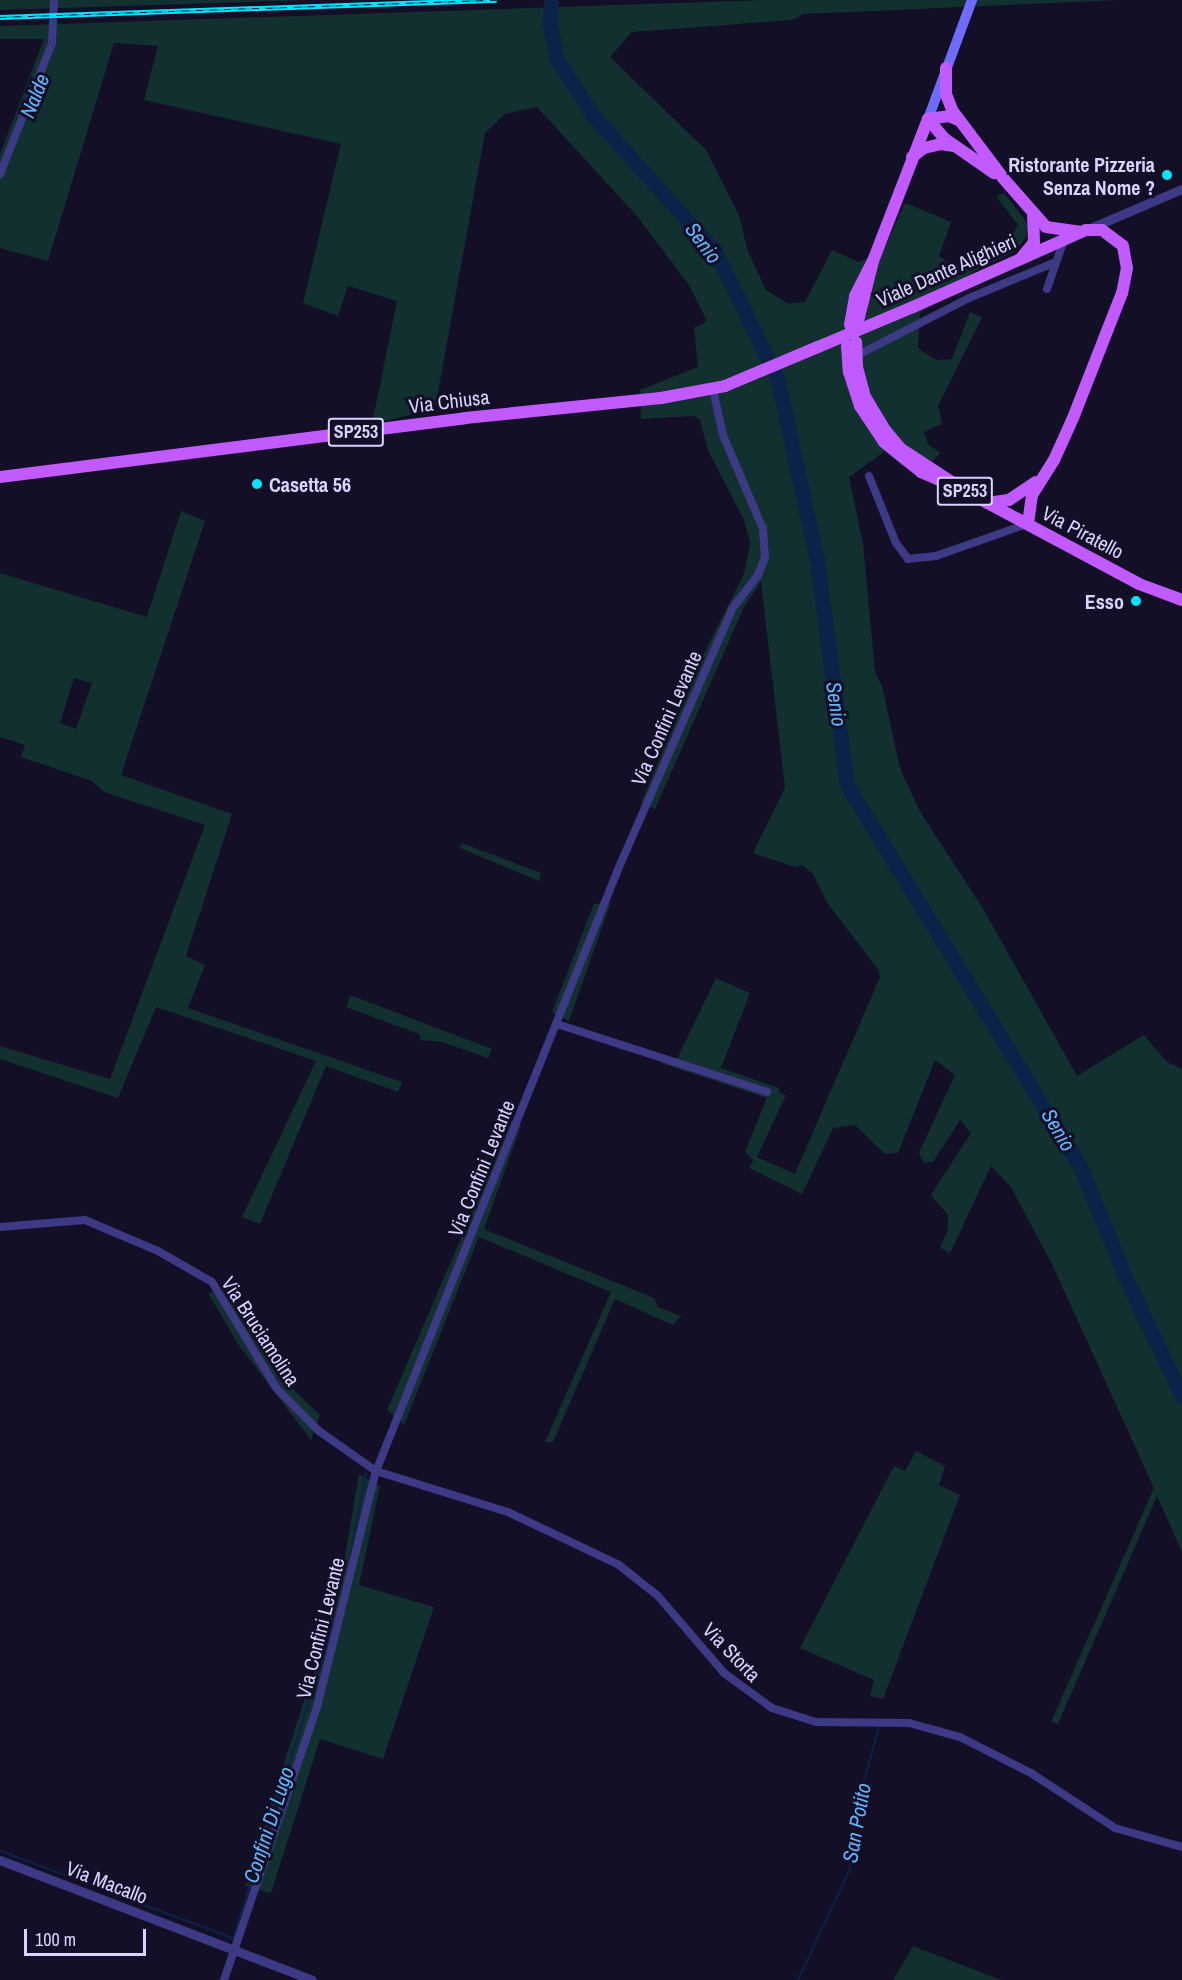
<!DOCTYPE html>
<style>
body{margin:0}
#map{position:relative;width:1182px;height:1980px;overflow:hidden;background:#130f26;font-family:"Archivo Narrow",sans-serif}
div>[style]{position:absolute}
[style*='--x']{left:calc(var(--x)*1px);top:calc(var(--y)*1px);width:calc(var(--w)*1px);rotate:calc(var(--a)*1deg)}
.green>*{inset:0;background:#12302f}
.stream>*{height:2px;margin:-1px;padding:0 1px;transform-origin:1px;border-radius:1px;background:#0c2248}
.river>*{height:15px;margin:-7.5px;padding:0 7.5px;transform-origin:7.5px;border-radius:7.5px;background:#0c2248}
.minor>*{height:8px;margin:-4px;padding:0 4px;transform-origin:4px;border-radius:4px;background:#3d3a85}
.tertiary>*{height:9px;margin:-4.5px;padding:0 4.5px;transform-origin:4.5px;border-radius:4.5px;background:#3d3a85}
.secondary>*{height:10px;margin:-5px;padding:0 5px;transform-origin:5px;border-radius:5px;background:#6f6bff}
.primary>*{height:12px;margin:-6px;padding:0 6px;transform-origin:6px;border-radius:6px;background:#c25bff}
.rail>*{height:4.5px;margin-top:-2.25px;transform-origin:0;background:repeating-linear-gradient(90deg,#130f26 0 7px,#00e5ff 0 14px);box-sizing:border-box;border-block:2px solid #00e5ff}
.primary-bridge>*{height:12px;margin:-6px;padding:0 6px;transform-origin:6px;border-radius:6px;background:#c25bff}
.dots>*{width:16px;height:16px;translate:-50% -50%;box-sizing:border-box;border:3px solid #130f26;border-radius:50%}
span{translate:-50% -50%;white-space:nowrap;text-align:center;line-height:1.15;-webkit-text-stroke:6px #130f26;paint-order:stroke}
.shield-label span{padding:2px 4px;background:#130f26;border:2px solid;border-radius:4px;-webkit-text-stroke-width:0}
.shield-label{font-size:18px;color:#d9d4ff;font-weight:700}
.poi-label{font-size:20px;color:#d9d4ff;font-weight:700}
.right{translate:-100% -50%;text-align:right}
.left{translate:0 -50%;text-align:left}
.street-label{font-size:20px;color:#d9d4ff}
.water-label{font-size:21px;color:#62b6ff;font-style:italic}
.scale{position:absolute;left:24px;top:1929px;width:122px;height:27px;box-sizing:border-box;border:3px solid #d9d4ff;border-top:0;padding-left:8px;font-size:18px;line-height:21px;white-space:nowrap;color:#d9d4ff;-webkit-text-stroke:4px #130f26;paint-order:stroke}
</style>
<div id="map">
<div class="green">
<i style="clip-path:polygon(0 0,310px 0,0 10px)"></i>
<i style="clip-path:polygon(766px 0,1120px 0,804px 14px,792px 20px,632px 32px,610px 57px,706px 150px,739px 215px,748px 252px,766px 290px,789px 304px,805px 302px,832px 250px,858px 262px,883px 252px,905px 203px,951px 222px,939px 256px,955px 267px,1012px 236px,1018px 225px,996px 196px,1004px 193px,1028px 224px,1026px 237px,1016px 251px,976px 270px,920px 313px,918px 348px,936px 360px,952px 359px,970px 312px,982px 317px,938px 406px,942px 424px,924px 432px,928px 444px,940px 453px,931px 463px,925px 460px,902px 466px,885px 451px,849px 477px,863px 543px,875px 672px,882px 686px,900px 768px,919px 810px,982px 907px,1077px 1076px,1144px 1035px,1167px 1062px,1182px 1069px,1182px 1552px,1157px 1496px,1058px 1724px,1051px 1722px,1154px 1488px,1052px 1264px,1011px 1187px,991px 1166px,950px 1253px,940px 1248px,948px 1230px,948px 1215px,931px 1195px,971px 1133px,960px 1120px,933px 1162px,924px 1163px,919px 1153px,955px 1075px,935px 1060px,898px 1153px,885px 1154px,855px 1125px,833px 1128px,802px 1194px,749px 1168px,753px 1160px,745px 1152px,767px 1098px,661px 1063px,665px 1055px,677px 1059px,716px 978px,750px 993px,721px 1068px,779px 1088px,779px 1093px,786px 1095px,757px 1157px,795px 1174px,880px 977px,878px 969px,828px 904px,813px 874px,802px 865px,795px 867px,753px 853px,785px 788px,761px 582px,744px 607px,655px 809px,641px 803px,706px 649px,744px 574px,750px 543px,744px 520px,708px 450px,700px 420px,693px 416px,641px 419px,640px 390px,698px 367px,694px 328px,707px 321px,689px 285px,637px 216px,537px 107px,505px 114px,485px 133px,435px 409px,372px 424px,397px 301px,348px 286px,338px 316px,303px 303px,341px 144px,144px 100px,158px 46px,114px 43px,48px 261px,0 248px,0 154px,44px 39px,0 39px,0 26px)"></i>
<i style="clip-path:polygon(evenodd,181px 511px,205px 521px,121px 775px,232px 814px,186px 956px,205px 965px,188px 1008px,402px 1082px,398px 1092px,326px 1066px,260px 1224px,242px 1217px,316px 1061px,156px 1007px,118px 1098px,0 1059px,0 1046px,110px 1079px,205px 825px,104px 792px,92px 781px,21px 757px,25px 745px,0 737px,0 573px,147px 617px,181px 511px,74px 678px,92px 683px,76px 729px,60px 723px,74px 678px)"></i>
<i style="clip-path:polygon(462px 843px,541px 873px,539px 881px,460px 848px)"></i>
<i style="clip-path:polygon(611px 902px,569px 1021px,552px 1012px,594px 904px)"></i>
<i style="clip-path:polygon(350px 995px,492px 1049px,488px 1058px,442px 1042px,421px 1040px,419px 1034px,346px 1007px)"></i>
<i style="clip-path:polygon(512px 1120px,521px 1126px,484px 1229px,654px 1298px,658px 1307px,681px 1316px,673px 1325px,615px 1299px,553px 1442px,545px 1442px,611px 1292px,479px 1237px,404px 1425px,387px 1410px)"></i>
<i style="clip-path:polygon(232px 1289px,277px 1361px,275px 1372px,320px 1415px,311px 1440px,238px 1344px,208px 1293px)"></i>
<i style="clip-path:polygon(916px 1451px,945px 1466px,939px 1485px,960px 1495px,883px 1699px,870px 1696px,874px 1680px,800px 1648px,894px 1466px,905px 1471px)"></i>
<i style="clip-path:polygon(359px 1474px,380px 1486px,359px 1585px,434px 1607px,383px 1759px,320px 1739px,271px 1893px,245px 1886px,339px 1591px)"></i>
<i style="clip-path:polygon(913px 1946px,1001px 1980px,893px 1980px)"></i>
</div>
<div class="stream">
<i style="--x:51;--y:56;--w:12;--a:-70"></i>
<i style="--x:350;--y:1560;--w:89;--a:-79.7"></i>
<i style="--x:0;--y:1851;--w:249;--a:20.5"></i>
<i style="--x:233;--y:1938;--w:330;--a:-72.2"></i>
<i style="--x:798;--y:1980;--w:123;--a:-64.9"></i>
<i style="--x:850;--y:1869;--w:58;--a:-85.1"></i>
<i style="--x:855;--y:1811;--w:86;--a:-73.9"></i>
</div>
<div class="river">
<i style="--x:551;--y:0;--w:25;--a:92"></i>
<i style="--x:550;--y:25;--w:36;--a:79"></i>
<i style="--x:557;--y:60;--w:69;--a:56.8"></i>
<i style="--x:595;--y:118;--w:179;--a:47.9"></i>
<i style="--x:715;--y:251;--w:144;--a:64.1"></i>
<i style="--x:778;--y:381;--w:184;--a:77.8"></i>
<i style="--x:817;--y:561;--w:226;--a:82.4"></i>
<i style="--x:847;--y:785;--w:447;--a:58.6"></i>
<i style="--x:1080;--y:1166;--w:124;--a:67.8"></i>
<i style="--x:1127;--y:1281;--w:128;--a:64.6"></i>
</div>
<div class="minor">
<i style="--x:0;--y:174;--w:141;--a:-68.3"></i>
<i style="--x:52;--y:43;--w:43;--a:-87.3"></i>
<i style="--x:1047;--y:289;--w:52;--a:-70.9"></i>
<i style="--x:856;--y:356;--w:127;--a:-27.2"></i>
<i style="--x:969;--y:298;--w:94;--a:-22.5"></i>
<i style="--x:869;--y:476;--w:72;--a:68.1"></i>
<i style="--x:896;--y:543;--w:20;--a:53"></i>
<i style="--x:908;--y:559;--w:28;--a:-6"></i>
<i style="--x:936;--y:556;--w:96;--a:-19.4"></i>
<i style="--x:557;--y:1024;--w:221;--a:17.9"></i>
<i style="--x:0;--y:1227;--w:85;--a:-4.7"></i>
<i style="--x:85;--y:1220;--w:79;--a:23"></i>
<i style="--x:158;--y:1251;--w:62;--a:29.9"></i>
<i style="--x:212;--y:1282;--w:125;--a:58.7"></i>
<i style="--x:277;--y:1389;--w:59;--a:45"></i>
<i style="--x:319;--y:1431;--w:70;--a:35.1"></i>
<i style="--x:376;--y:1471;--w:138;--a:17.3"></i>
<i style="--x:508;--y:1512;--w:123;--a:25.5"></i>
<i style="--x:619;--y:1565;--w:50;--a:38.5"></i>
<i style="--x:658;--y:1596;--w:101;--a:49.4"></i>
<i style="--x:724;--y:1673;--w:59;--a:36.1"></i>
<i style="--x:772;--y:1708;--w:46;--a:17.7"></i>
<i style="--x:816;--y:1722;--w:93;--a:0.6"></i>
<i style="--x:909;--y:1723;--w:53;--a:15.4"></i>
<i style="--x:960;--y:1737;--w:80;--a:26.9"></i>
<i style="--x:1031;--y:1773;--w:100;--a:33.2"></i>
<i style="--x:1115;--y:1828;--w:70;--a:15.8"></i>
<i style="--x:224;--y:1980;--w:288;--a:-71.2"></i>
<i style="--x:317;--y:1707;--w:243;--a:-76"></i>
<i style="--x:376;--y:1471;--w:651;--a:-68.08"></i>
<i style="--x:619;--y:867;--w:282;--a:-66.3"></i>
<i style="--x:732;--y:609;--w:43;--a:-52.6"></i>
<i style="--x:758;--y:575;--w:18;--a:-68"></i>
<i style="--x:765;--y:558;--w:29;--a:-94"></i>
<i style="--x:763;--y:529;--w:102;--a:-113.1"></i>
<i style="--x:723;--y:435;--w:47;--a:-102.3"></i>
</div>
<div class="tertiary">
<i style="--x:1088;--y:229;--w:102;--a:-23.1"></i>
<i style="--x:0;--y:1860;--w:334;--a:21"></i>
</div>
<div class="secondary">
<i style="--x:928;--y:119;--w:127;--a:-69.7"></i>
</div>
<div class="primary">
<i style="--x:946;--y:68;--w:26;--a:90"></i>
<i style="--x:946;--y:94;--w:17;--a:69"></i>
<i style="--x:952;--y:110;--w:85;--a:53.1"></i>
<i style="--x:1003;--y:178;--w:65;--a:48.7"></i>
<i style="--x:1046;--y:227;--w:34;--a:8"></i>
<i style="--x:928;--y:119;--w:26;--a:50"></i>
<i style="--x:945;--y:139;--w:60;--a:34.8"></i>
<i style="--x:928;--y:119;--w:21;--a:-8"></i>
<i style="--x:949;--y:116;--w:12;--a:24"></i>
<i style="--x:912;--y:157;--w:15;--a:-37"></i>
<i style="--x:924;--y:148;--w:17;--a:-13"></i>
<i style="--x:941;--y:144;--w:13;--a:9"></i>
<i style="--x:1022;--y:257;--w:19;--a:-51"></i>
<i style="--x:1034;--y:242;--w:29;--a:-92"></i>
<i style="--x:873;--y:261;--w:152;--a:-68.8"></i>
<i style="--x:913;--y:307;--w:189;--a:-24"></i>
<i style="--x:1086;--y:230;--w:16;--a:0"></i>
<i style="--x:1102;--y:230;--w:26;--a:37"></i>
<i style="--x:1123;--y:246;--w:22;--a:80"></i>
<i style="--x:1127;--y:268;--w:25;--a:101"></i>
<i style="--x:1122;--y:293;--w:134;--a:111.4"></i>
<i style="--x:1073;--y:418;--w:46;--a:114.3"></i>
<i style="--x:1054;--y:460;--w:41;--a:122.2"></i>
<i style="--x:1032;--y:495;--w:29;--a:98"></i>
<i style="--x:850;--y:325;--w:29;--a:-80"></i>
<i style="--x:855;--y:296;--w:39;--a:-63"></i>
<i style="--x:873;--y:261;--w:62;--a:104"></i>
<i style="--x:847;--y:346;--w:26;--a:86"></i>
<i style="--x:849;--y:372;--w:36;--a:72"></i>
<i style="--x:860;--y:406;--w:43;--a:56.3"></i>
<i style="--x:884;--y:442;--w:48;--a:39"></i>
<i style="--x:921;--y:472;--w:50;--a:23.5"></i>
<i style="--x:967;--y:492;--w:79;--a:-146.9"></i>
<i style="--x:901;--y:449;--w:25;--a:-130"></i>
<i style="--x:885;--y:430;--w:39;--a:-121"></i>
<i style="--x:865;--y:397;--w:31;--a:-105"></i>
<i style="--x:857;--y:367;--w:25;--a:-92"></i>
<i style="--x:0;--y:477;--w:469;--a:-7.2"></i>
<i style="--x:465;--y:418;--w:197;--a:-5.8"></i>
<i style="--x:661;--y:398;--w:65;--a:-10.6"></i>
<i style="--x:725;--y:386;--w:101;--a:-22.8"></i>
<i style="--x:967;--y:492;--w:195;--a:28.1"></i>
<i style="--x:1139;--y:584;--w:46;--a:20.4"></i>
<i style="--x:987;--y:503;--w:22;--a:-8"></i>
<i style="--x:1009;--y:500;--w:32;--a:-34"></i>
</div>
<div class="rail">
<i style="--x:0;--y:17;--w:497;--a:-2"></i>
</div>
<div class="primary-bridge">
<i style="--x:818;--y:347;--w:103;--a:-22.8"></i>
</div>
<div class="dots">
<i style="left:1167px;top:175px;background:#00e5ff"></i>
<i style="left:257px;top:484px;background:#00e5ff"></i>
<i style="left:1136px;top:601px;background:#00e5ff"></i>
</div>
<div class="shield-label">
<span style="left:356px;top:432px">SP253</span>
<span style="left:965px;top:491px">SP253</span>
</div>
<div class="poi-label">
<span class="right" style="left:1155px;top:176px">Ristorante Pizzeria<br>Senza Nome ?</span>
<span class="left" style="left:269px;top:484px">Casetta 56</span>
<span class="right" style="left:1124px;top:601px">Esso</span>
</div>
<div class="street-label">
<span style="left:946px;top:270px;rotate:-24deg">Viale Dante Alighieri</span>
<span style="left:449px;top:401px;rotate:-7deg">Via Chiusa</span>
<span style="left:1083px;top:532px;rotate:28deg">Via Piratello</span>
<span style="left:666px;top:718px;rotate:-66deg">Via Confini Levante</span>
<span style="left:481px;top:1168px;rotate:-68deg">Via Confini Levante</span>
<span style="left:261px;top:1331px;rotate:57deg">Via Bruciamolina</span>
<span style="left:320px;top:1628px;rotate:-76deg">Via Confini Levante</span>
<span style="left:732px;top:1652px;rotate:46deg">Via Storta</span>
<span style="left:107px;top:1882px;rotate:21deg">Via Macallo</span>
</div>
<div class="water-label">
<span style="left:35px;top:96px;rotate:-68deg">Nalde</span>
<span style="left:703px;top:243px;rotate:53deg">Senio</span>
<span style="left:836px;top:704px;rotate:82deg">Senio</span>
<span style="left:1058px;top:1130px;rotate:59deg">Senio</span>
<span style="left:857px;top:1823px;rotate:-80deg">San Potito</span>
<span style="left:269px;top:1825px;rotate:-72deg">Confini Di Lugo</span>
</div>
<div class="scale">100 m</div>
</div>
